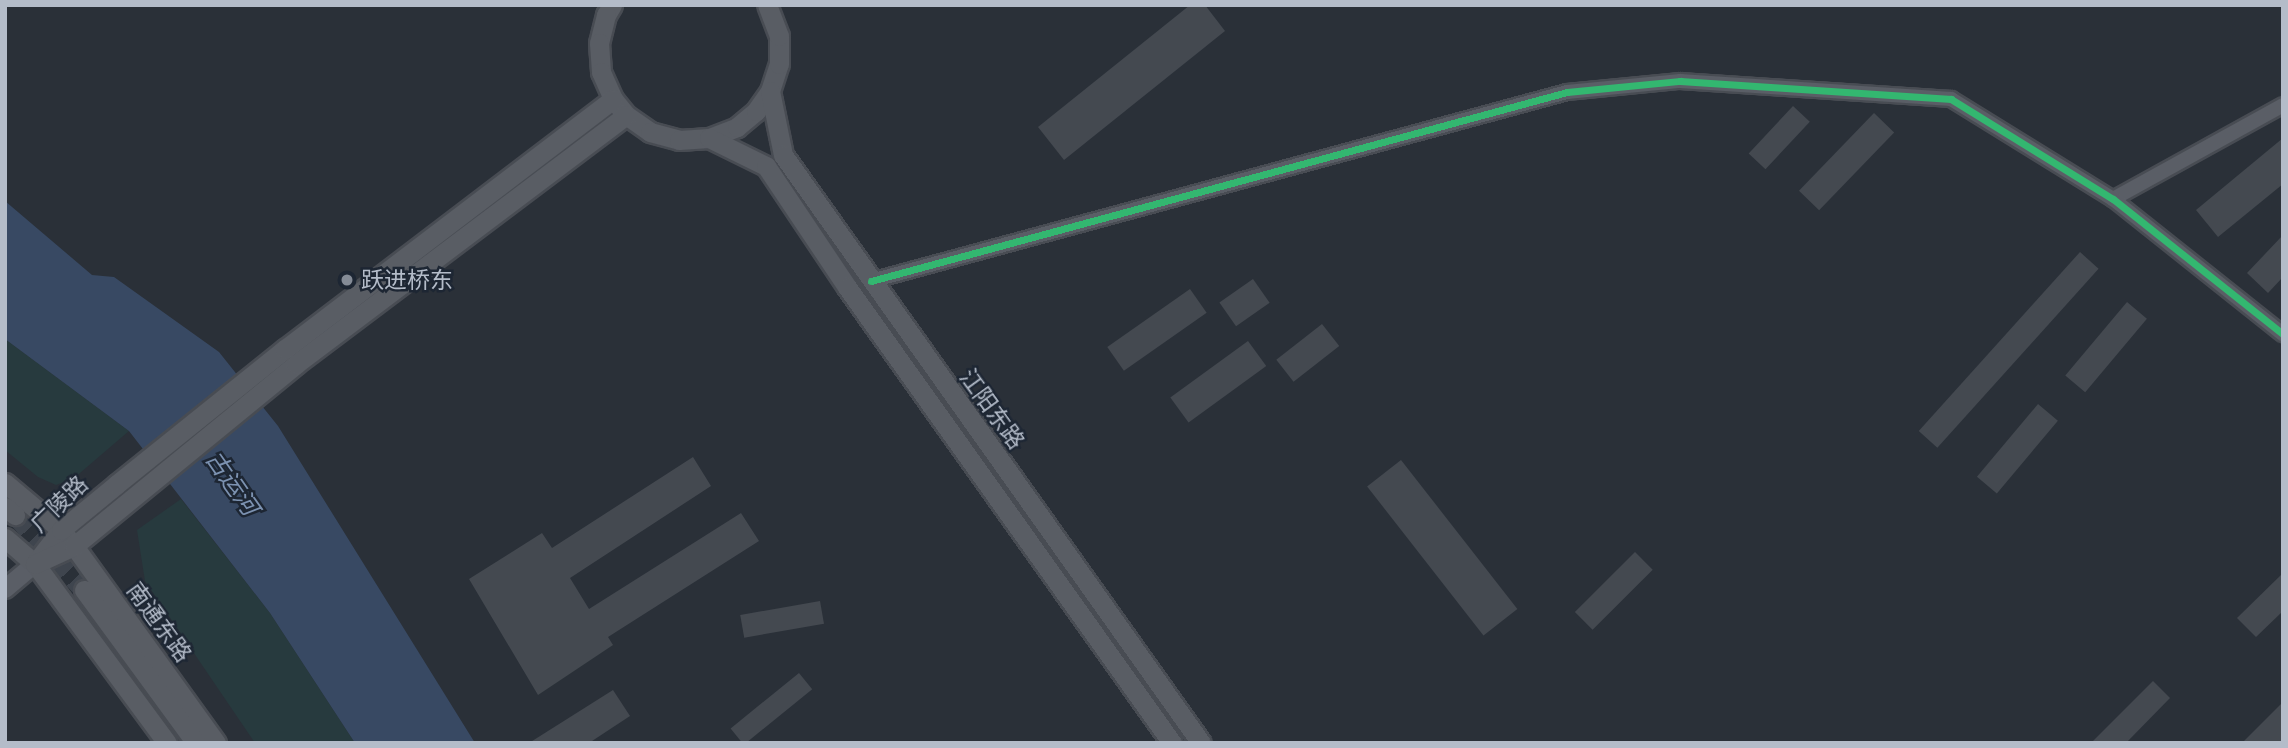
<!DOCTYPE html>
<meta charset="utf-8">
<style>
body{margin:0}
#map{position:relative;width:2288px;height:748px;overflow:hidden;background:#2a3038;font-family:"Asap Condensed","Noto Sans SC",sans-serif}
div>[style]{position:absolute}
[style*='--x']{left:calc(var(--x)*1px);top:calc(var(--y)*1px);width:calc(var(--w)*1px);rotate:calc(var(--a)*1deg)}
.green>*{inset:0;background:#273a3e}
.water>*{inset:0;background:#384963}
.building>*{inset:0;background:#444950;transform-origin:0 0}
.secondary-tunnel>*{height:19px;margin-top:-9.5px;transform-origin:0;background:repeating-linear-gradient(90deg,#3f454e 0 19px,transparent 0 29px)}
.roads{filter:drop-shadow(2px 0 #484c53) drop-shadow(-2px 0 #484c53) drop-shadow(0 2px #484c53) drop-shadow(0 -2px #484c53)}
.minor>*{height:14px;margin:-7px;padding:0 7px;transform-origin:7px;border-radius:7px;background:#5a5e66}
.tertiary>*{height:18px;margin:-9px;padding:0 9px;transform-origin:9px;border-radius:9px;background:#5a5e66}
.secondary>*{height:19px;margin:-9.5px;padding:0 9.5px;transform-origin:9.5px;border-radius:9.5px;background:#595d64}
.cycleway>*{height:7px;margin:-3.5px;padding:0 3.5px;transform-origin:3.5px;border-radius:3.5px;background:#33b770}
.dots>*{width:19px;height:19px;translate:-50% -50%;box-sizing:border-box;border:4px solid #1d2633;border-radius:50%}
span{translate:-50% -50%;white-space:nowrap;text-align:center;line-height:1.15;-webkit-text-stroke:5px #1d2633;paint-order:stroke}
.poi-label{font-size:23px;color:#b4bcc9}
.left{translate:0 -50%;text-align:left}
.street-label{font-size:23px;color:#b4bcc9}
.water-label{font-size:24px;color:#7c92b1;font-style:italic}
.frame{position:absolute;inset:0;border:7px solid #b4bcc9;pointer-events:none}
</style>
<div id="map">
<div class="green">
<i style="clip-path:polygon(5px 339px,129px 431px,73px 479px,56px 485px,38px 477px,5px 450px)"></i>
<i style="clip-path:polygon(181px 499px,270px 613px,355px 743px,255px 743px,145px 581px,137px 530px)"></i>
</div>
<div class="water">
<i style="clip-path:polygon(5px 201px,92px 275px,114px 277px,219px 352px,278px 426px,475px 743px,355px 743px,270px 613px,129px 431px,5px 339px)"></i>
</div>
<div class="building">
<i style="clip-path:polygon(1190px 5px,1205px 5px,1225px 31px,1064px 160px,1038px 127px)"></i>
<i style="left:1793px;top:106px;width:23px;height:65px;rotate:43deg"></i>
<i style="left:1874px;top:113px;width:28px;height:108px;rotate:44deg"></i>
<i style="clip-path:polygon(2283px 138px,2283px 184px,2218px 237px,2196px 210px)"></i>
<i style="clip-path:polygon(2283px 235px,2283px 277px,2268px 293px,2247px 273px)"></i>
<i style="left:2080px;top:252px;width:25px;height:241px;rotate:42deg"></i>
<i style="left:1253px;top:279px;width:29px;height:41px;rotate:55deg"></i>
<i style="left:1190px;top:289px;width:29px;height:101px;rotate:55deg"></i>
<i style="left:2127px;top:302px;width:26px;height:96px;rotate:40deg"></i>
<i style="left:1322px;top:324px;width:28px;height:58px;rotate:52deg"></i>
<i style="left:1248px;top:341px;width:31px;height:96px;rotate:54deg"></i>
<i style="left:2038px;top:404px;width:26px;height:95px;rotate:40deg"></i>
<i style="clip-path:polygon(693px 457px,711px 486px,570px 578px,589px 609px,741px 513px,759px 541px,608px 637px,613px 645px,538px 695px,469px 579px,542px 533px,552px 548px)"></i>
<i style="left:1401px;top:460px;width:189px;height:43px;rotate:52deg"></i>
<i style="left:1635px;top:552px;width:25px;height:85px;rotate:45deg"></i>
<i style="clip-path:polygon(2283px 573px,2283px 611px,2256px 637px,2237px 618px)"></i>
<i style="left:820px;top:601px;width:23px;height:81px;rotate:80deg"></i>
<i style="left:799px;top:673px;width:21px;height:88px;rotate:51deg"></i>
<i style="clip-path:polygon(2153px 681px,2170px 698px,2126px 743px,2091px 743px)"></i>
<i style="clip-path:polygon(613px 690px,630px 716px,589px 743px,529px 743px)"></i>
<i style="clip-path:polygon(2283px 702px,2283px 743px,2242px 743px)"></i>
</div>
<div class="secondary-tunnel">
<i style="--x:15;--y:515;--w:102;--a:47.4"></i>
</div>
<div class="roads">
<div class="minor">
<i style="--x:2113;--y:199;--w:194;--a:-28.9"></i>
<i style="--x:871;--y:281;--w:721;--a:-15.19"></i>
<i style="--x:1567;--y:92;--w:114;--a:-5.6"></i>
<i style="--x:1680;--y:81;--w:272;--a:3.8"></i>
<i style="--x:1951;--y:99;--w:190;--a:31.7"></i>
<i style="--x:2113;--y:199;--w:217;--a:38.5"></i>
</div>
<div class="tertiary">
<i style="--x:5;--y:589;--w:39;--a:-40"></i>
</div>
<div class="secondary">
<i style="--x:612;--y:5;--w:12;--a:121"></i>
<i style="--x:606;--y:15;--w:29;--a:104"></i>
<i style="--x:599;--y:43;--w:29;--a:86"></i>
<i style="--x:601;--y:72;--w:30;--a:66"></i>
<i style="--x:613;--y:99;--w:21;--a:51"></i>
<i style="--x:626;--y:115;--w:29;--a:35"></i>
<i style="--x:650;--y:132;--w:30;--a:15"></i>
<i style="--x:679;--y:140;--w:30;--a:-4"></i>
<i style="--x:709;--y:138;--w:30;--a:-21"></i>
<i style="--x:737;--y:127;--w:25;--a:-40"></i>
<i style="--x:756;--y:111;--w:24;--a:-55"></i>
<i style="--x:770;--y:91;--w:28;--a:-72"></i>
<i style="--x:779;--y:64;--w:28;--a:-90"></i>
<i style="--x:779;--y:36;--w:33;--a:-111"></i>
<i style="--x:770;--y:91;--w:65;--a:78.5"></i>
<i style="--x:783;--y:155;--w:721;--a:54.59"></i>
<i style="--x:709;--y:138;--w:64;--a:26.2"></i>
<i style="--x:766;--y:166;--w:146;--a:56.2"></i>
<i style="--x:847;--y:287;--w:560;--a:54.52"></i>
<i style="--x:5;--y:483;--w:73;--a:40"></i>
<i style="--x:61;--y:530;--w:21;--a:51"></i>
<i style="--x:74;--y:546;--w:243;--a:54.2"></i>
<i style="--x:5;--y:507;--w:13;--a:39"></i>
<i style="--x:5;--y:538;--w:40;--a:41"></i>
<i style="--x:35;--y:564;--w:222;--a:53.6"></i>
<i style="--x:36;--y:562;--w:41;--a:-52"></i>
<i style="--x:61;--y:530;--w:72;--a:-39.4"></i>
<i style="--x:117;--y:484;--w:216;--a:-38.8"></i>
<i style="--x:285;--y:349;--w:412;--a:-37.3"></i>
<i style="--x:35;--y:564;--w:43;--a:-24.8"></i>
<i style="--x:74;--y:546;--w:287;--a:-39.3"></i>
<i style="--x:296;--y:364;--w:413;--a:-37"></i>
<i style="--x:84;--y:590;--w:190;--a:53.8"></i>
</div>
</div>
<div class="cycleway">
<i style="--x:871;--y:281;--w:721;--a:-15.19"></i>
<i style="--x:1567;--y:92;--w:114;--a:-5.6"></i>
<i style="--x:1680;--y:81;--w:272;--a:3.8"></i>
<i style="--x:1951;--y:99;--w:190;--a:31.7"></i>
<i style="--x:2113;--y:199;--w:217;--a:38.5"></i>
</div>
<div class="dots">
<i style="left:347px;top:280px;background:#848b96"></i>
</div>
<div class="poi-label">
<span class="left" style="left:361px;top:280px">跃进桥东</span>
</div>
<div class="street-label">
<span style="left:992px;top:409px;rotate:54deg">江阳东路</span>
<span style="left:59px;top:504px;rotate:-44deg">广陵路</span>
<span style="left:159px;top:622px;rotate:54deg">南通东路</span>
</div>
<div class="water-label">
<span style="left:232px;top:483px;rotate:55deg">古运河</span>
</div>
<div class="frame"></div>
</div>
